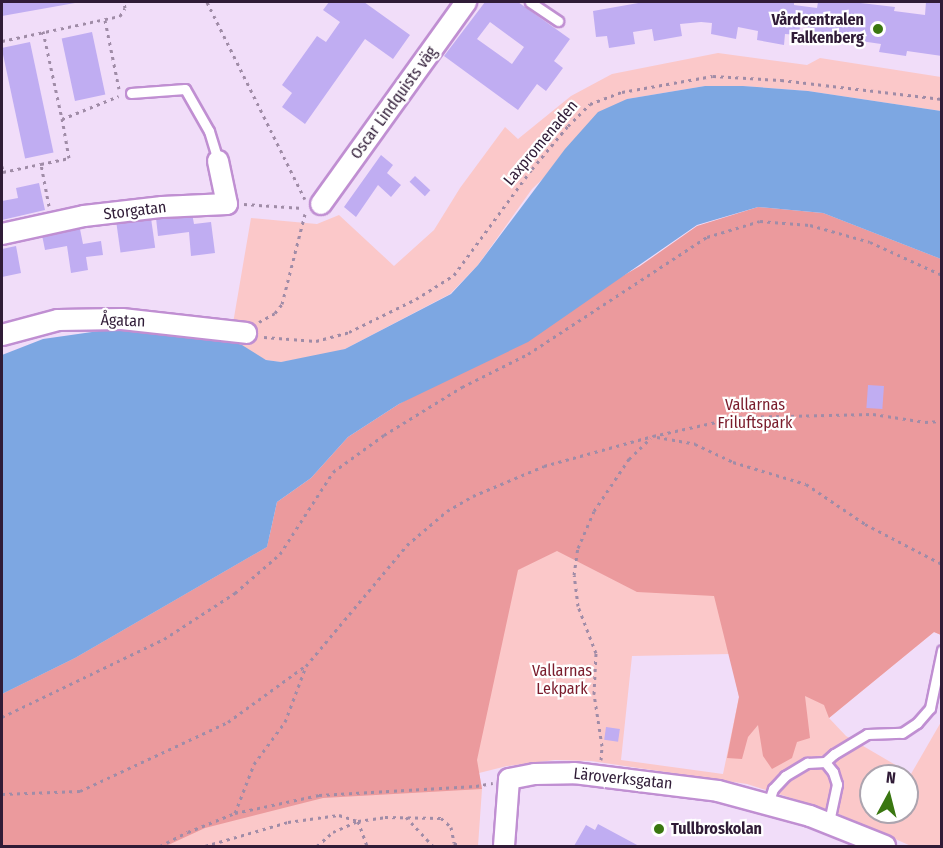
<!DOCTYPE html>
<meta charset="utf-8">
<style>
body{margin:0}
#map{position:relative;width:943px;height:848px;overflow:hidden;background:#f1ddf9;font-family:"Fira Sans Condensed",sans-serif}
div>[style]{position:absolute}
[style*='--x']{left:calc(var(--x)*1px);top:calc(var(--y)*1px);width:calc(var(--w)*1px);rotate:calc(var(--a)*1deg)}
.green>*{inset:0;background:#fbc8c9}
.forest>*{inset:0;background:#eb9a9d}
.water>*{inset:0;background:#7da7e2}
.building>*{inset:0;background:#c0adf2;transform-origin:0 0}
.path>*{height:3px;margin-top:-1.5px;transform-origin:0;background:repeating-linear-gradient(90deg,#a08ca7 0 3px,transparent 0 7.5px)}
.roads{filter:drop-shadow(2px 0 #c08fd2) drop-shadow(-2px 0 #c08fd2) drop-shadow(0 2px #c08fd2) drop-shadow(0 -2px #c08fd2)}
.lane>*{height:9px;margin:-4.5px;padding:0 4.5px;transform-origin:4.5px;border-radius:4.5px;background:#fff}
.street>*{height:20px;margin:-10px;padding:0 10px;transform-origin:10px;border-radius:10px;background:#fff}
.dots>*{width:16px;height:16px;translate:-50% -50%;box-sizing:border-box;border:3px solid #fff;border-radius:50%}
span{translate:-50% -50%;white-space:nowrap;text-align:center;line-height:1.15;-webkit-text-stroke:4.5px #fff;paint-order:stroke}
.poi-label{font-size:16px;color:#301c37;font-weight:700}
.right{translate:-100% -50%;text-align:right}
.left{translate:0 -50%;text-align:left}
.street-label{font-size:16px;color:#301c37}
.park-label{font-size:16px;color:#7a1c2c}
.frame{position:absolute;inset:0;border:3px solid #301c37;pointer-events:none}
.north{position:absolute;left:859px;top:764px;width:60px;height:60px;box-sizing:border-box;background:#fff;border:2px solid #aca4af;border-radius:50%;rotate:7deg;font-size:16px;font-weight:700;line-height:24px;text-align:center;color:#301c37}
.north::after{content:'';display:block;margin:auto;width:21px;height:27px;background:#3a7711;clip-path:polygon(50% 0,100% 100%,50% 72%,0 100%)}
</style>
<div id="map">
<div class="green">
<i style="clip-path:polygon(718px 53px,807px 65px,820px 58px,941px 77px,941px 111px,808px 91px,743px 86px,705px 86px,627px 99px,532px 189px,478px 265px,450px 294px,345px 349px,323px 355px,281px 362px,266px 360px,230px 341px,251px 218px,317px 224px,339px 215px,394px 266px,434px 230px,460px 188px,505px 127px,518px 139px,571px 96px,612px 74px)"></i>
<i style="clip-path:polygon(evenodd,823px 213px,941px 259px,941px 635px,934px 632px,829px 718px,846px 736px,911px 774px,941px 722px,941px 846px,911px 846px,832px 811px,747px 784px,591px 761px,555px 760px,507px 766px,479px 773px,482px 789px,478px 846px,2px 846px,2px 694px,823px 213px,730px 654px,739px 697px,723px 774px,621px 760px,632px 656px,730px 654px,823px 213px,871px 776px,907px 776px,907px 812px,871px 812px,871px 776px)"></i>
</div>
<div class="forest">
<i style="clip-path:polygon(758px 207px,823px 213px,941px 259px,941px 635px,934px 632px,829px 718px,824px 705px,805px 696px,810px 738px,797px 742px,792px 758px,772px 769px,763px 756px,758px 725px,748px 737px,742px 759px,727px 758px,739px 697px,714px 596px,637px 592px,557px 551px,518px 570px,477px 760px,482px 789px,323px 798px,205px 828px,166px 846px,2px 846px,2px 694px,75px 658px,267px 547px,277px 502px,311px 478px,348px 437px,399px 404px,640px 266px,697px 226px)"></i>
</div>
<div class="water">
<i style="clip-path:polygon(705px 86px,743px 86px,808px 91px,941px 111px,941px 259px,823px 213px,758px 207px,697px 225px,528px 342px,399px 404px,348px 437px,311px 478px,277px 502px,267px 547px,75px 658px,2px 694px,2px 355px,43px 339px,99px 331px,157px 328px,212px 335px,242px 345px,266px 360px,281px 362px,345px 349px,451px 294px,478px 265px,565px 149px,598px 112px,627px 99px)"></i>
</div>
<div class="building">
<i style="clip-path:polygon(2px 2px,75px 2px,75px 3px,2px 16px)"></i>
<i style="clip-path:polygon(329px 2px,364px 2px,410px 35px,393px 59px,365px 39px,305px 124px,282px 107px,292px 93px,282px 85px,317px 36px,326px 42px,340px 22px,323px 10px)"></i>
<i style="clip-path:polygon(evenodd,485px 2px,518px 2px,570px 39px,554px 61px,563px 68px,546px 91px,537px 84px,518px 110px,444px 56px,485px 2px,490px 22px,524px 47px,512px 64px,477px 39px,490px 22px)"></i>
<i style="clip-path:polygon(644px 2px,794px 2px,794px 5px,817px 8px,818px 2px,852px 2px,895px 7px,894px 11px,925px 15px,926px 2px,942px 2px,942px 56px,907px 51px,906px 56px,879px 52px,881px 44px,813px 34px,814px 28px,800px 26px,799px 35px,785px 34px,784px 45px,757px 40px,758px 31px,738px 27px,736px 39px,711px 34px,712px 23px,701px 22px,680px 24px,682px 36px,654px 41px,652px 29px,633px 32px,635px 44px,609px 48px,607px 36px,596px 37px,593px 11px)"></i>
<i style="left:92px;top:32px;width:64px;height:31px;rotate:78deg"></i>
<i style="left:30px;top:42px;width:113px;height:29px;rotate:78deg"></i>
<i style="clip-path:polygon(381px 155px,393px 165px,387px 173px,401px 185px,391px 197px,378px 185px,356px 217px,344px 207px)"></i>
<i style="left:415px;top:176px;width:21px;height:8px;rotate:43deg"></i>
<i style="clip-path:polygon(39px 183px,45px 210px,2px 220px,2px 201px,18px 198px,16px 188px)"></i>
<i style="clip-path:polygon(192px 213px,194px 224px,211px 222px,215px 253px,191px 256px,189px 232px,158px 236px,156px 218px)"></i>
<i style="left:151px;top:218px;width:30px;height:35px;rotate:82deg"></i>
<i style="clip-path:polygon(80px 229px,83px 244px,101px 241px,103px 255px,86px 257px,88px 270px,71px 273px,67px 246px,45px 250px,42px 235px)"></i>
<i style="clip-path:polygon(16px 246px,21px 273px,2px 277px,2px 249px)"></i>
<i style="left:868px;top:385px;width:16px;height:23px;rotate:4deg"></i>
<i style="left:606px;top:727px;width:14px;height:13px;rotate:8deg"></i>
<i style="clip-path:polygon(598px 824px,639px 846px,574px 846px,586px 825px,595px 830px)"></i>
</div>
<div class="path">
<i style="--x:207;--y:2;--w:220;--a:63.6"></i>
<i style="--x:105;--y:20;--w:70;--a:78.5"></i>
<i style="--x:43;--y:31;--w:90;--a:77.8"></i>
<i style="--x:2;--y:41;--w:121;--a:-12"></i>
<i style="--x:120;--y:16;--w:9;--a:-58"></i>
<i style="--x:125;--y:8;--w:6;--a:-99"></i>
<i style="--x:2;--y:166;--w:6;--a:81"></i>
<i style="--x:3;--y:172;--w:39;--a:-12"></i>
<i style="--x:244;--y:204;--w:59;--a:3.9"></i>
<i style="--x:49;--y:206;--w:43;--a:-100.8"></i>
<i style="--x:41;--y:164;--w:29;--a:-12"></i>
<i style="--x:69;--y:158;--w:40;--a:-100"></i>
<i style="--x:62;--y:119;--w:61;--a:-22"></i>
<i style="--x:259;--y:322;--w:18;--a:-29"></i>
<i style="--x:275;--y:313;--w:11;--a:-52"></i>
<i style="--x:282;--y:304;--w:93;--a:-75.7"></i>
<i style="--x:264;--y:337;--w:52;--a:4.4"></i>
<i style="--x:316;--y:341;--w:34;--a:-15"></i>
<i style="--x:349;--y:332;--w:75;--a:-26.2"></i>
<i style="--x:416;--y:299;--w:45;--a:-32.3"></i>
<i style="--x:454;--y:275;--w:132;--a:-53.7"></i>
<i style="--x:532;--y:169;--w:56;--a:-50.1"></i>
<i style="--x:568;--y:126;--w:31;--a:-45"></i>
<i style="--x:590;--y:104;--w:34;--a:-21"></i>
<i style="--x:622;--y:92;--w:92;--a:-10"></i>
<i style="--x:713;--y:76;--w:68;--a:3.4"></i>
<i style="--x:781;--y:80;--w:162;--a:6.7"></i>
<i style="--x:657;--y:437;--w:39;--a:10"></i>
<i style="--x:695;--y:444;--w:42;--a:25.3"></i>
<i style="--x:733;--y:462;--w:76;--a:16.8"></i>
<i style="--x:806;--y:484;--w:71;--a:34.1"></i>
<i style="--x:865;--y:524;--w:87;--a:27.5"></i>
<i style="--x:2;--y:717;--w:180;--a:-25.7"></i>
<i style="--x:164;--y:639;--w:85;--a:-32.9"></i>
<i style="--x:235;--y:593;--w:60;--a:-40.9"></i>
<i style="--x:280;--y:554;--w:98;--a:-57.1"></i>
<i style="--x:333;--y:472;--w:63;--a:-36"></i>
<i style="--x:384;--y:435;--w:92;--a:-31.6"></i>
<i style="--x:462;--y:387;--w:74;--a:-26.6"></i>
<i style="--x:528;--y:354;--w:214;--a:-33.2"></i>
<i style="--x:707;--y:237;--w:55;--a:-16.8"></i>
<i style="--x:760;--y:221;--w:50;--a:4.6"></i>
<i style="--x:810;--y:225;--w:62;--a:15.8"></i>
<i style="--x:870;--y:242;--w:79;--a:24.6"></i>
<i style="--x:601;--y:760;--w:14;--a:-86"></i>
<i style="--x:602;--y:746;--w:53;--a:-98.7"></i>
<i style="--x:594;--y:694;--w:41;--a:-87.2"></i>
<i style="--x:596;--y:653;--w:50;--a:-111"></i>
<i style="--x:578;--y:606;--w:31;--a:-97"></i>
<i style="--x:574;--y:575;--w:27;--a:-82"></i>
<i style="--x:578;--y:548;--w:40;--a:-66.6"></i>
<i style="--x:594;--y:511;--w:63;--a:-56.1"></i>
<i style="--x:629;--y:459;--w:30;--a:-44"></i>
<i style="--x:2;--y:794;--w:78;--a:-2.2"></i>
<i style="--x:80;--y:791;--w:163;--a:-25"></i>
<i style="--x:228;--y:722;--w:95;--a:-36"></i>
<i style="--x:235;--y:813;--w:86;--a:-12.1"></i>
<i style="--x:319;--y:795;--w:157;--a:-3.3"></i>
<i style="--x:476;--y:786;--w:17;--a:-10"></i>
<i style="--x:406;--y:817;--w:40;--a:47"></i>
<i style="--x:160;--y:846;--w:31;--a:-27"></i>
<i style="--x:188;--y:832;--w:51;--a:-22"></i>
<i style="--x:235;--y:813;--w:53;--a:-68.8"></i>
<i style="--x:254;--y:764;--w:52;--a:-53.6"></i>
<i style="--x:285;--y:722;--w:60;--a:-69.4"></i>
<i style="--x:306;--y:666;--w:158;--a:-50.1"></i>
<i style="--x:407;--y:545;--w:52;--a:-40.4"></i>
<i style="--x:447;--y:511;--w:30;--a:-30"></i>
<i style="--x:473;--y:496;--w:77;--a:-22.9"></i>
<i style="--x:544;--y:466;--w:113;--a:-15.4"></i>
<i style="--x:653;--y:436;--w:88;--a:-12.5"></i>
<i style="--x:739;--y:417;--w:134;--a:-1.3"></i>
<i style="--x:873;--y:414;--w:53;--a:8.7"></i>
<i style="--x:925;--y:422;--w:17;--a:-3"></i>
<i style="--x:205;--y:846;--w:86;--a:-16.1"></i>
<i style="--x:288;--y:822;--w:51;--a:-7.8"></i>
<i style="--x:339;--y:815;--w:20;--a:18"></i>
<i style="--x:358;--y:821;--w:27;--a:70"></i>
<i style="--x:317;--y:846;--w:21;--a:-41"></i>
<i style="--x:333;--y:832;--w:27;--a:-24"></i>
<i style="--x:358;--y:821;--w:27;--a:-8"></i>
<i style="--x:385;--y:817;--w:56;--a:1"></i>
<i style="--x:441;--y:818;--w:13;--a:42"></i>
<i style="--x:451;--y:827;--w:16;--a:79"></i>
<i style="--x:454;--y:843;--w:7;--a:27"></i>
</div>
<div class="roads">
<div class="lane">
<i style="--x:530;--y:2;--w:34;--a:34"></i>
<i style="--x:131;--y:93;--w:54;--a:-4.2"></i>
<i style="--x:185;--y:89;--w:48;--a:60.3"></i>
<i style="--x:209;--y:131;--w:31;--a:73"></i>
<i style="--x:825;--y:762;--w:13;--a:51"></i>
<i style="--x:833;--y:772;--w:13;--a:72"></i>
<i style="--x:837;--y:784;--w:39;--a:102"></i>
<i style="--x:768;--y:804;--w:16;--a:-72"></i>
<i style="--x:773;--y:789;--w:18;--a:-47"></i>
<i style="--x:785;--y:776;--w:26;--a:-31"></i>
<i style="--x:807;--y:763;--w:18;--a:-3"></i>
<i style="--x:825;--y:762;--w:12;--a:-42"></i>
<i style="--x:834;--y:754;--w:39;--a:-31"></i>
<i style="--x:867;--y:734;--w:35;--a:-2"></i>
<i style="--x:902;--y:733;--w:18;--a:-34"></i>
<i style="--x:917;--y:723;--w:20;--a:-49"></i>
<i style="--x:930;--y:708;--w:59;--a:-78.3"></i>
</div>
<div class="street">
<i style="--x:321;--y:204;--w:249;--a:-54.3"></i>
<i style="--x:2;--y:234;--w:84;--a:-12.4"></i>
<i style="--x:84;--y:216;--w:79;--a:-6.6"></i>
<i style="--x:162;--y:207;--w:65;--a:-2.6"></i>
<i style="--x:227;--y:204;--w:44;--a:-101.8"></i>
<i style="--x:2;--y:335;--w:58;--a:-15"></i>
<i style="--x:58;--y:320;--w:64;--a:-0.9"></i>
<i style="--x:122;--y:319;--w:125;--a:6.4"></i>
<i style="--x:504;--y:846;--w:67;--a:-85.7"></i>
<i style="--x:509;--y:779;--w:26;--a:-11"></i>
<i style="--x:535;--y:774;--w:39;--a:-1"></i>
<i style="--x:574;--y:773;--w:145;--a:7.1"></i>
<i style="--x:718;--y:791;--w:95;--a:15.2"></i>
<i style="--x:810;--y:816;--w:81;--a:21.8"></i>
</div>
</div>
<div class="dots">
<i style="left:878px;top:29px;background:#3a7711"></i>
<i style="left:659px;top:829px;background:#3a7711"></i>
</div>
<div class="poi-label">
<span class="right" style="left:864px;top:29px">Vårdcentralen<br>Falkenberg</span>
<span class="left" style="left:671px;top:829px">Tullbroskolan</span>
</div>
<div class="street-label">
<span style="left:394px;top:103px;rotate:-54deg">Oscar Lindquists väg</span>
<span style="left:541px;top:143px;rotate:-50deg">Laxpromenaden</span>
<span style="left:135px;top:211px;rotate:-7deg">Storgatan</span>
<span style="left:123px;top:321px;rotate:2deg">Ågatan</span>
<span style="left:623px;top:779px;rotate:6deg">Läroverksgatan</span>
</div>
<div class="park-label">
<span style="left:755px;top:414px">Vallarnas<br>Friluftspark</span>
<span style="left:562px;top:680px">Vallarnas<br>Lekpark</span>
</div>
<div class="frame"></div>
<div class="north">N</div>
</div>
